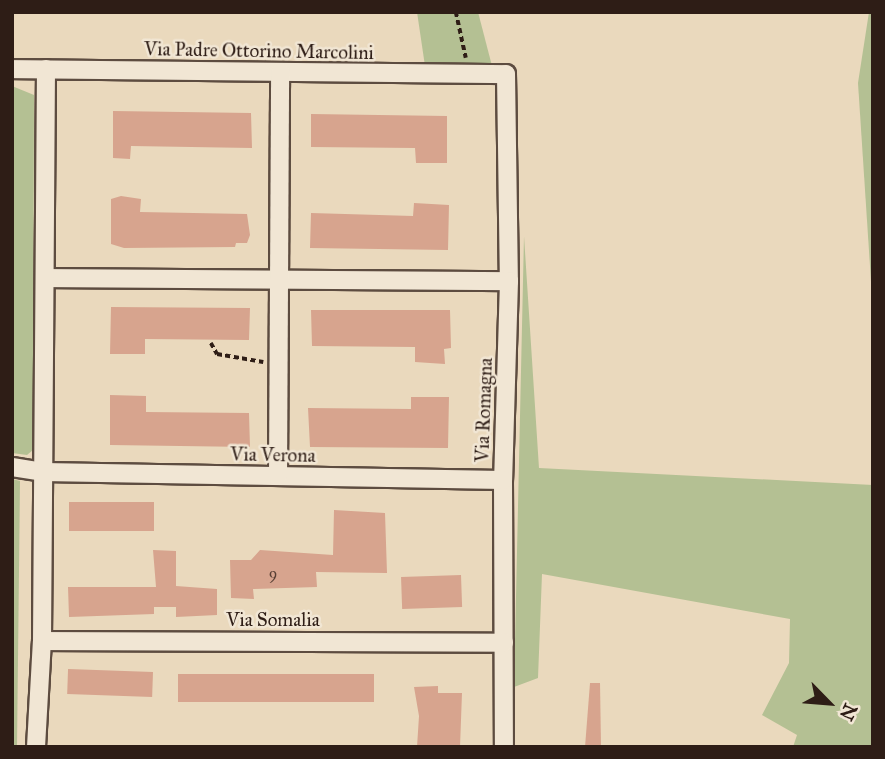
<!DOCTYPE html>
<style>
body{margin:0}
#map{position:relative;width:885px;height:759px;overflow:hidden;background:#ead9bd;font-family:"IM FELL Great Primer",serif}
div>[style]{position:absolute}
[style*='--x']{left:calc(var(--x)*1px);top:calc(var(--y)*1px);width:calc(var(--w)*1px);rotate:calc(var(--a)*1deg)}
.green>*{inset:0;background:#b4c093}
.building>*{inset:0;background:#d7a48e;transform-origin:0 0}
.path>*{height:3.5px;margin-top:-1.75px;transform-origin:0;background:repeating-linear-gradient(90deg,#2e1d16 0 5px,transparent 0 8.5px)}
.roads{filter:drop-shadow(2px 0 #5d4c40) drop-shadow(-2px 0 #5d4c40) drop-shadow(0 2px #5d4c40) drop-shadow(0 -2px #5d4c40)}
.minor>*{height:18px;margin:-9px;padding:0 9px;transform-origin:9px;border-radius:9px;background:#f1e6d4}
span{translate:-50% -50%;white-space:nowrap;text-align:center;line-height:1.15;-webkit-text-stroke:5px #f1e6d4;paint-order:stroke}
.number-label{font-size:16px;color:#583f34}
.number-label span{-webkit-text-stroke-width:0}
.street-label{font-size:19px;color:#2e1d16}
.frame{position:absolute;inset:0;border:14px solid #2e1d16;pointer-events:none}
.north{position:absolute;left:794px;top:668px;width:70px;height:70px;-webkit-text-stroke:5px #f1e6d4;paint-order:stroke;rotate:115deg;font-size:19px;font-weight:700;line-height:28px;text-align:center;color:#2e1d16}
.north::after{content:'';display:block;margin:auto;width:24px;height:32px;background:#2e1d16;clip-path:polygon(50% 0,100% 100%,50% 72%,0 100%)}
</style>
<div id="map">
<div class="green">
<i style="clip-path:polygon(417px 12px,478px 12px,492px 66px,425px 66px)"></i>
<i style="clip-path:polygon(869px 12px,873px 12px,873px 312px,858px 83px)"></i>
<i style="clip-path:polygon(12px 86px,34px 95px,33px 450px,27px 455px,12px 453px)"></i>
<i style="clip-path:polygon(524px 236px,539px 468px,873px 485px,873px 747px,793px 747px,797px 735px,762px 715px,789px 663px,790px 619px,542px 574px,538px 678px,514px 687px)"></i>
<i style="clip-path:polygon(12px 479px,20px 481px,17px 747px,12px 747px)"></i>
</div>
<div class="building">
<i style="clip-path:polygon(113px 111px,251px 113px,252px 148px,131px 146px,130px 159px,113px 158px)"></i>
<i style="clip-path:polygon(311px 114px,447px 116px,447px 163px,416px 163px,415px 148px,311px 147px)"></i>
<i style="clip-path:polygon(121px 196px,141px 199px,140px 212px,247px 214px,250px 235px,247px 243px,236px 243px,235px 247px,124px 248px,111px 244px,111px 199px)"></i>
<i style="clip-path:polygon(414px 203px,449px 205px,448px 250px,310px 248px,311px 213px,413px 216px)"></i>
<i style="clip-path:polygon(111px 307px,250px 308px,249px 340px,145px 339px,145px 354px,110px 354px)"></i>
<i style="clip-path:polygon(311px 310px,450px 310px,451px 348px,444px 349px,445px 364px,415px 362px,415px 347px,312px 346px)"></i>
<i style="clip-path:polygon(110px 395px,146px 396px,146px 412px,249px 413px,250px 447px,110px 445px)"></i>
<i style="clip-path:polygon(411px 397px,449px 397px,448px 448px,310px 447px,308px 408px,411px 409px)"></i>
<i style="left:154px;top:502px;width:29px;height:85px;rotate:90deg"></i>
<i style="clip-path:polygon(334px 510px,385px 513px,387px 573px,316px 572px,317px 587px,253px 589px,254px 599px,231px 598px,230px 560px,251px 560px,260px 550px,333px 555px)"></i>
<i style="clip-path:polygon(153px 550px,176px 551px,176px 586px,217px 589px,217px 615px,176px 617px,176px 607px,154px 607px,154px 614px,69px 617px,68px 587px,156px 587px)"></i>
<i style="left:461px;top:575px;width:32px;height:60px;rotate:88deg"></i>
<i style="left:153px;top:672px;width:25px;height:85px;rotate:92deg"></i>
<i style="left:178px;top:674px;width:196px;height:28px"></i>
<i style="clip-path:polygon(590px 683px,600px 683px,601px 747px,585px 747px)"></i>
<i style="clip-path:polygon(438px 686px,438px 693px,462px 693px,460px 747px,417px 747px,419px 716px,414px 687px)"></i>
</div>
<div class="path">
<i style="--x:456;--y:12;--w:47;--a:77.7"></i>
<i style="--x:211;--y:343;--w:13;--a:61"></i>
<i style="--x:217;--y:354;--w:47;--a:9.9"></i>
</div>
<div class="roads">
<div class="minor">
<i style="--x:12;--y:69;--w:494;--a:0.6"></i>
<i style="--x:506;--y:74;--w:207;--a:89.2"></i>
<i style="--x:509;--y:281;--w:199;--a:91.7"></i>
<i style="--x:503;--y:480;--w:267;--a:89.8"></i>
<i style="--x:47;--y:278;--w:462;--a:0.4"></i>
<i style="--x:12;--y:467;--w:31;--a:9"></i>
<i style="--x:43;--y:472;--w:460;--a:1"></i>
<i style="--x:278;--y:476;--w:404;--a:-89.7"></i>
<i style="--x:42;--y:641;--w:462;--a:0.2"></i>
<i style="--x:36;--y:747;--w:106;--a:-86.8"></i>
<i style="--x:42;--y:641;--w:572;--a:-89.6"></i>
</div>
</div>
<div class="number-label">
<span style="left:273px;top:574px">9</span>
</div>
<div class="street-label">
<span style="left:259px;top:51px;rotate:1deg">Via Padre Ottorino Marcolini</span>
<span style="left:484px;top:410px;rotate:-88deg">Via Romagna</span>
<span style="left:273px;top:455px;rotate:1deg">Via Verona</span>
<span style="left:273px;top:620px">Via Somalia</span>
</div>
<div class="frame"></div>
<div class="north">N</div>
</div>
